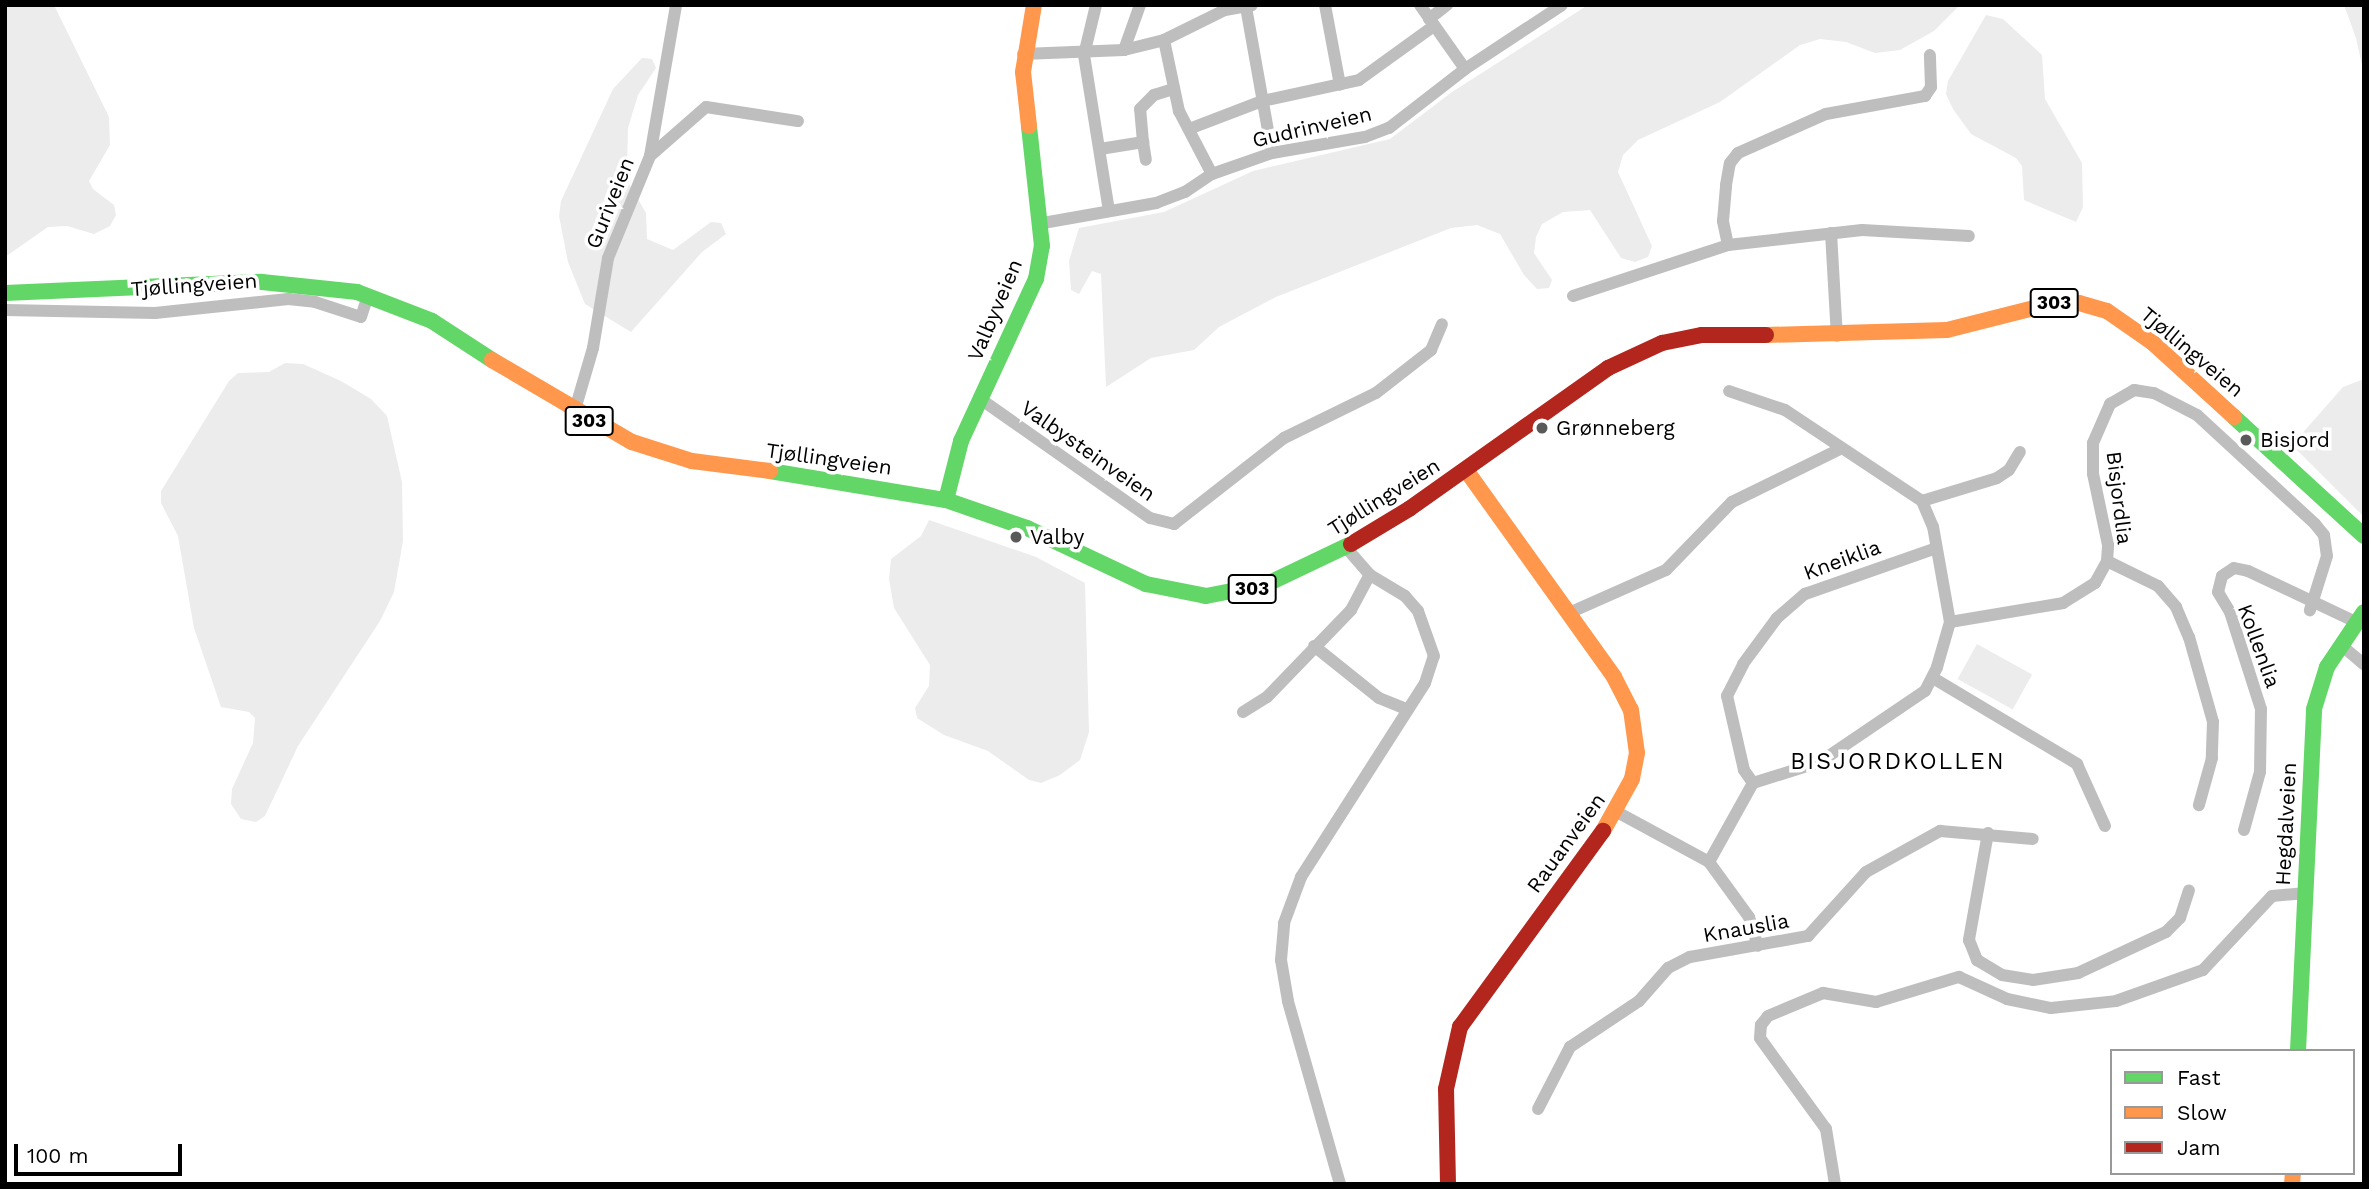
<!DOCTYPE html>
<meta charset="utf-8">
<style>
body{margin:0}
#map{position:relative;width:2369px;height:1189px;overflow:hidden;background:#fff;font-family:"Work Sans",sans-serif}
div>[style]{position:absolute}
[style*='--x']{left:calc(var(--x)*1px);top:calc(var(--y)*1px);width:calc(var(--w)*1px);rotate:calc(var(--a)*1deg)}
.green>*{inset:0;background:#ececec;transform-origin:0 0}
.street>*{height:12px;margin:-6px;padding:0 6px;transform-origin:6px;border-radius:6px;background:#bebebe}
.fast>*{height:16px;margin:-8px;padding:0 8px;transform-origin:8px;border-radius:8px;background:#63d668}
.slow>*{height:16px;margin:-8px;padding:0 8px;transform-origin:8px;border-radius:8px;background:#ff974d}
.jam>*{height:16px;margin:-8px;padding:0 8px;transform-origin:8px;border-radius:8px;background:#b3261e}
.dots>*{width:19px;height:19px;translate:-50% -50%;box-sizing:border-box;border:4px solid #fff;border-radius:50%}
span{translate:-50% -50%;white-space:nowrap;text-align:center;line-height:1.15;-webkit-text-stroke:7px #fff;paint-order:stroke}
.shield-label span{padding:2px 5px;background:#fff;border:2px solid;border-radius:5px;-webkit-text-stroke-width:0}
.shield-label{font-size:19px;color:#000;font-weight:700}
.street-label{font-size:21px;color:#000}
.poi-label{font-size:21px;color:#000}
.left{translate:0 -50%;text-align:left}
.neighbourhood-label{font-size:23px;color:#000;letter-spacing:2px}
.frame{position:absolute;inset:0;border:7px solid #000;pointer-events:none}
.legend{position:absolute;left:2110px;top:1049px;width:245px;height:126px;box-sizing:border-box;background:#fff;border:2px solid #999;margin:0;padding:9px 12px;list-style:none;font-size:21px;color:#000}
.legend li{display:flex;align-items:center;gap:14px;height:35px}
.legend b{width:35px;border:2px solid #999}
.scale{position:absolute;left:14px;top:1144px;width:168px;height:32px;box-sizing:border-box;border:4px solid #000;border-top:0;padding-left:9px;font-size:21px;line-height:24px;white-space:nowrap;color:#000;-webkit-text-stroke:5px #fff;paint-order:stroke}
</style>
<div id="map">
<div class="green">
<i style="clip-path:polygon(5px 5px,54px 5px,109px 117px,110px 145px,89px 181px,93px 189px,114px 205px,116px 215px,110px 226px,94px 234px,67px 226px,48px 227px,5px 257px)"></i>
<i style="clip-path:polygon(1588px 5px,1960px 5px,1934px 31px,1900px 50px,1875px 53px,1846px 42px,1820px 39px,1800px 45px,1720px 102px,1638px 140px,1623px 155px,1618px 172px,1652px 246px,1648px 257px,1635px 262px,1621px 258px,1590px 210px,1563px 212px,1542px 224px,1536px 237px,1534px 253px,1552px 280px,1549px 288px,1537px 289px,1524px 275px,1500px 234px,1477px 225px,1451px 228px,1276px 297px,1219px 327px,1194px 350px,1151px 358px,1106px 387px,1101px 274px,1092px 271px,1079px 294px,1071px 290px,1069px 261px,1079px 228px,1164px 212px,1253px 171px,1390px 139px,1452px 92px)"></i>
<i style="clip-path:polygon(2344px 5px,2364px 5px,2364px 75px,2356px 38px)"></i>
<i style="clip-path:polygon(1986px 15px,2003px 19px,2042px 55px,2045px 99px,2082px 163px,2083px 207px,2076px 222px,2024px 200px,2022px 166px,2016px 158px,1971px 134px,1953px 109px,1946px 94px,1948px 81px)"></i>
<i style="clip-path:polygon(642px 58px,652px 59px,656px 68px,638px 95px,628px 128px,627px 168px,628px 182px,646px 213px,647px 239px,673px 250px,711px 222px,721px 223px,726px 234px,702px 252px,631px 332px,585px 304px,568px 262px,559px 216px,561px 201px,613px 89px)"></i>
<i style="clip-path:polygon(285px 363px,303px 364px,341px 381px,371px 399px,387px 416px,402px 482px,403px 541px,394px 592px,380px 621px,298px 746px,265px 816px,256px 822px,241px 819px,231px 804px,232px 789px,253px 743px,255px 718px,249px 712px,221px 707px,194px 628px,178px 536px,161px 503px,161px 491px,229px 381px,238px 373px,269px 372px)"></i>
<i style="clip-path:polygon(2364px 379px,2364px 517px,2292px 445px,2343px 387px)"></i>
<i style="clip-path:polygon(929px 520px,1036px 557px,1085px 583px,1089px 732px,1080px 760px,1060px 775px,1041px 783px,1029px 780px,988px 751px,944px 735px,917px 718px,915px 708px,929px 686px,930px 665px,894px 608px,889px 579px,891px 559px,921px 536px)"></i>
<i style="left:1977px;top:644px;width:63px;height:40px;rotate:29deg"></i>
</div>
<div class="street">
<i style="--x:1096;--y:5;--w:51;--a:103.5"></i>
<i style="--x:1084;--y:55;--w:158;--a:80.9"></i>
<i style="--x:1325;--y:5;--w:81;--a:79.4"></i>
<i style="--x:1420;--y:5;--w:78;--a:54.9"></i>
<i style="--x:1246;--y:7;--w:148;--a:79.9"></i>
<i style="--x:1429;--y:19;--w:23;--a:-38"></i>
<i style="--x:1164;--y:40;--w:73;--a:78.1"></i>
<i style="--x:1179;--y:111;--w:71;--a:62.4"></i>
<i style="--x:1124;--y:50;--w:48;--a:-70.4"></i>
<i style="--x:1023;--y:54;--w:101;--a:-2.3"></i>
<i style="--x:1124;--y:50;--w:41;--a:-14"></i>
<i style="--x:1164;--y:40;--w:68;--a:-26.2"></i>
<i style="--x:1225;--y:10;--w:27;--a:-10"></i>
<i style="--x:1189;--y:129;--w:78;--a:-21"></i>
<i style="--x:1262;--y:101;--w:99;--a:-12.2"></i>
<i style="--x:1359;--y:80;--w:92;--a:-35.8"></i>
<i style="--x:1143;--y:142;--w:33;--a:-95"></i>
<i style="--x:1140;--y:109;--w:20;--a:-45"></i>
<i style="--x:1154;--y:95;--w:21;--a:-17"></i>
<i style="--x:1100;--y:149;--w:44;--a:-9.2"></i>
<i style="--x:1143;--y:142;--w:18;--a:81"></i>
<i style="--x:650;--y:156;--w:74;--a:-41.2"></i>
<i style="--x:706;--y:107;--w:93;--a:8.7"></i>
<i style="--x:1043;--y:223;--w:115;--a:-10"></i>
<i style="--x:1156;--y:203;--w:31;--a:-21"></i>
<i style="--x:1185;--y:192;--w:32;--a:-34"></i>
<i style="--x:1212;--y:174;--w:64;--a:-19.3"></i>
<i style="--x:1272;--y:153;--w:94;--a:-9.8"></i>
<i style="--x:1365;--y:137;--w:26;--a:-21"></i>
<i style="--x:1389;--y:128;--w:96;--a:-37.8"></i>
<i style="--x:1465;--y:69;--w:116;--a:-33.4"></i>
<i style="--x:1831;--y:233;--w:103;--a:86.7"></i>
<i style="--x:1728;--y:245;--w:135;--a:-6.4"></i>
<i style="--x:1862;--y:230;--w:107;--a:3.2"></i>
<i style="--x:1573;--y:296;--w:163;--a:-18.2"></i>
<i style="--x:1728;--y:245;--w:25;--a:-102"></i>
<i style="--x:1723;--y:221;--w:36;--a:-85"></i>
<i style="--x:1726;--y:185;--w:22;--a:-80"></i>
<i style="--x:1730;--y:163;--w:13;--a:-51"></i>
<i style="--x:1738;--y:153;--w:96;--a:-23.9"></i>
<i style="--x:1826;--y:114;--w:101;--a:-10.3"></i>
<i style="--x:1925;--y:96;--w:11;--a:-56"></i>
<i style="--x:1931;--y:87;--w:32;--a:-92"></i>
<i style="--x:5;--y:310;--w:150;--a:1.1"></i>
<i style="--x:155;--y:313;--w:134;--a:-6"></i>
<i style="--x:288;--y:299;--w:27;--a:6"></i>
<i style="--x:315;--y:302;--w:48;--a:18.1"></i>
<i style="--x:361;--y:317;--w:22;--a:-72"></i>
<i style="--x:979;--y:398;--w:209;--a:35.1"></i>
<i style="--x:1150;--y:518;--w:25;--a:14"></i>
<i style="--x:1174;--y:524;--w:140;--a:-38"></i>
<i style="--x:1284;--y:438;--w:102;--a:-26.1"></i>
<i style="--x:1376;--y:393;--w:70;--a:-38"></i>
<i style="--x:1431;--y:350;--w:28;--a:-67"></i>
<i style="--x:574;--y:413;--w:68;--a:-73.7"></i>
<i style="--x:593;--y:348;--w:91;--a:-80.5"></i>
<i style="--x:608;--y:258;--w:110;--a:-67.6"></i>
<i style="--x:650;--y:156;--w:153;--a:-80.2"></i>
<i style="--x:1922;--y:501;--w:78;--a:-17"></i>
<i style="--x:1997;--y:478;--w:14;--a:-34"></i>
<i style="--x:2009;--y:470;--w:21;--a:-59"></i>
<i style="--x:2107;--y:561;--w:57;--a:26.1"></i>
<i style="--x:2158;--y:586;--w:28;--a:49"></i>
<i style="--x:2176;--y:607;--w:33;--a:67"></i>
<i style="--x:2189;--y:637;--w:88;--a:74.2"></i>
<i style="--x:2213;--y:722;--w:36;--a:92"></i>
<i style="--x:2212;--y:758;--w:49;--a:105.5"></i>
<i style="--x:1569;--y:613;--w:106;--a:-23.9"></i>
<i style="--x:1666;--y:570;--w:95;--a:-45.9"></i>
<i style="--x:1732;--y:502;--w:120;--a:-26.1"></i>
<i style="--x:1950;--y:622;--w:115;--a:-9.5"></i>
<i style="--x:2063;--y:603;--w:38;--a:-32"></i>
<i style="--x:2095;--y:583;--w:25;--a:-61"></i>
<i style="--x:2107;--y:561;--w:16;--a:-86"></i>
<i style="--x:2108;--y:545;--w:73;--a:-101.9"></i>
<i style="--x:2093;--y:474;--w:31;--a:-90"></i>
<i style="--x:2093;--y:443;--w:43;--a:-66.4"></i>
<i style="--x:2110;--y:404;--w:28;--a:-30"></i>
<i style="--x:2134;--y:390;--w:20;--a:9"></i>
<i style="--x:2154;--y:393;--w:48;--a:27.1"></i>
<i style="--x:2197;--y:415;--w:161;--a:42.7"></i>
<i style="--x:2315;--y:524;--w:14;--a:51"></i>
<i style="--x:2324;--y:535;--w:21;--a:82"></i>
<i style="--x:2327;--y:556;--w:57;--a:107.5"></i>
<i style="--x:2341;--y:645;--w:30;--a:40"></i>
<i style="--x:1314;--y:646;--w:83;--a:38.7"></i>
<i style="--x:1379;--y:698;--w:31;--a:22"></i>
<i style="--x:1933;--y:678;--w:168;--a:30.8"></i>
<i style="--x:2077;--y:764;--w:68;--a:65.7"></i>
<i style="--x:1243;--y:712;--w:28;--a:-32"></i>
<i style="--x:1267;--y:697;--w:121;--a:-46"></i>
<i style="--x:1351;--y:610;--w:40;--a:-62"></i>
<i style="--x:1753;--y:783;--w:16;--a:-125"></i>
<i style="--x:1744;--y:770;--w:76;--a:-102.9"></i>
<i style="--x:1727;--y:696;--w:36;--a:-63"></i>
<i style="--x:1743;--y:664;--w:57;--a:-53.5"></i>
<i style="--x:1777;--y:618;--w:37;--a:-41"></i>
<i style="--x:1805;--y:594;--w:139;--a:-19.3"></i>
<i style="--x:1617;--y:812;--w:105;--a:28.5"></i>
<i style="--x:1709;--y:862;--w:68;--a:54"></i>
<i style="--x:1749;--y:917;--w:30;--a:73"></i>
<i style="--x:2244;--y:830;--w:60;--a:-74.6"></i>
<i style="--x:2260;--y:772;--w:63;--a:-89.1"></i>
<i style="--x:2261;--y:709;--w:102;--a:-107.7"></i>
<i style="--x:2230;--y:612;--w:23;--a:-121"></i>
<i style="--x:2218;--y:592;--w:16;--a:-76"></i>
<i style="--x:2222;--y:576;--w:14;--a:-34"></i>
<i style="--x:2234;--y:568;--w:14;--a:12"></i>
<i style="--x:2248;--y:571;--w:119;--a:25.3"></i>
<i style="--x:1988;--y:833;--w:109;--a:100.1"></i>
<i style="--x:1969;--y:940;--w:22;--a:68"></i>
<i style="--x:1977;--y:960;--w:29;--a:31"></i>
<i style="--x:2002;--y:975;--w:31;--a:9"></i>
<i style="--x:2033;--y:980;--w:46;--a:-8.8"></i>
<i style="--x:2078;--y:973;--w:97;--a:-25"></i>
<i style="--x:2166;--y:932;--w:20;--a:-45"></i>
<i style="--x:2180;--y:918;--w:29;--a:-72"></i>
<i style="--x:1709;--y:862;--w:90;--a:-60.9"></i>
<i style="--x:1753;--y:783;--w:70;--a:-17.4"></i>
<i style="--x:1820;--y:762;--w:127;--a:-34.1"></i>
<i style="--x:1925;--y:691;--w:27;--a:-63"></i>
<i style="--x:1937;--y:667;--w:47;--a:-73.9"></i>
<i style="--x:1950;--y:622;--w:97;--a:-100.1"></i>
<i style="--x:1933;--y:527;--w:28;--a:-113"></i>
<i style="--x:1922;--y:501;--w:164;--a:-146.4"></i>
<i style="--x:1785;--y:410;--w:59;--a:-161.3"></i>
<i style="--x:1538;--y:1109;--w:70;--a:-62.7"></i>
<i style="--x:1570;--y:1047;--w:83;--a:-33.7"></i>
<i style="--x:1639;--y:1001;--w:44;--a:-48.7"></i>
<i style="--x:1668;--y:968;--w:25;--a:-27"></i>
<i style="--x:1690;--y:957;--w:120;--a:-10.1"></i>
<i style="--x:1808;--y:936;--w:86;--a:-47.8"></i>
<i style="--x:1866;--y:872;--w:85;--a:-29"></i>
<i style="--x:1940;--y:831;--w:93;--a:4.9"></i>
<i style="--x:1340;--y:1184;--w:190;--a:-105.9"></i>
<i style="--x:1288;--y:1001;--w:42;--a:-99.7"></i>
<i style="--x:1281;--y:960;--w:37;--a:-85"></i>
<i style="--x:1284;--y:923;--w:49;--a:-69.7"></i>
<i style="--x:1301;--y:877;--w:230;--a:-57.4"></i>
<i style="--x:1425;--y:683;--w:28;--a:-72"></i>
<i style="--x:1434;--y:656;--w:48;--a:-109.6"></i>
<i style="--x:1418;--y:611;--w:20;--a:-131"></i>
<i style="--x:1405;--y:596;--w:41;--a:-149"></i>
<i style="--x:1370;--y:575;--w:37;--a:-131"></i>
<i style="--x:1835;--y:1184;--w:56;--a:-99.3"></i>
<i style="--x:1826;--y:1129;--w:112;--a:-126"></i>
<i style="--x:1760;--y:1038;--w:13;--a:-86"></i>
<i style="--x:1761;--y:1025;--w:11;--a:-52"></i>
<i style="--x:1768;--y:1016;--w:60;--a:-22.7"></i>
<i style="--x:1823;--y:993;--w:54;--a:9.6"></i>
<i style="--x:1876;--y:1002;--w:87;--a:-16.8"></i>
<i style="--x:1959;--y:977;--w:53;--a:24.6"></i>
<i style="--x:2007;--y:999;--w:45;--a:11.6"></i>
<i style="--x:2051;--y:1008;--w:65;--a:-6.1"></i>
<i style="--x:2116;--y:1001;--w:92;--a:-19.6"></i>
<i style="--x:2203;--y:970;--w:101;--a:-47"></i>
<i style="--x:2272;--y:896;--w:32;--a:-5"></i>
</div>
<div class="fast">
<i style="--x:5;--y:293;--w:257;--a:-2.5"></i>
<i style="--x:262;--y:282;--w:96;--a:6"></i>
<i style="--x:357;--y:292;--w:80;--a:21.1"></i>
<i style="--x:432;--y:321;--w:72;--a:33"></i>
<i style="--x:2234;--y:417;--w:176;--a:42.5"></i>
<i style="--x:770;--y:471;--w:178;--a:9.4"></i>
<i style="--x:946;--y:500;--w:86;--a:19.1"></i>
<i style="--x:1027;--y:528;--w:132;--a:25.2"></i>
<i style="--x:1146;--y:584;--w:61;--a:11.3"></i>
<i style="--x:1206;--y:596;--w:62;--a:-11.1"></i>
<i style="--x:1267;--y:584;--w:93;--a:-25.5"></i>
<i style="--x:946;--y:500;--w:61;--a:-75.7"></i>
<i style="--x:961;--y:441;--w:179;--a:-65.2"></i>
<i style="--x:1036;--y:279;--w:34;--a:-80"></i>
<i style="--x:1042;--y:246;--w:121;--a:-96.2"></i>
<i style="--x:2298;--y:1051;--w:342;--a:-87.3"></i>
<i style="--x:2314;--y:709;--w:44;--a:-72.8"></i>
<i style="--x:2327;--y:667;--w:66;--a:-56.1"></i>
</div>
<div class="slow">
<i style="--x:1029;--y:126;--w:54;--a:-96.3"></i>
<i style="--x:1023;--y:72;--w:68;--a:-80.7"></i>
<i style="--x:1766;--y:335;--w:181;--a:-1.6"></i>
<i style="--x:1947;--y:330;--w:106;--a:-14.2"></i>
<i style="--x:2050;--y:304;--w:29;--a:-2"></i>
<i style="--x:2079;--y:303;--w:29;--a:16"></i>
<i style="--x:2107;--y:311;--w:56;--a:34.8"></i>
<i style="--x:2153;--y:343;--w:110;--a:42.4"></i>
<i style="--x:492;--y:360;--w:162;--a:30.4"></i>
<i style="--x:632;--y:442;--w:63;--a:17.6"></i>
<i style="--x:692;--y:461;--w:79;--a:7.3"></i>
<i style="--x:1466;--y:470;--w:254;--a:54.4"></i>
<i style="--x:1614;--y:677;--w:37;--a:63"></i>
<i style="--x:1631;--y:710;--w:43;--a:82.1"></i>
<i style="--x:1637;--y:753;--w:26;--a:101"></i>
<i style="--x:1632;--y:779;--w:60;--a:119.1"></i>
<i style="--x:2292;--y:1184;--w:11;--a:-85"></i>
</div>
<div class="jam">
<i style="--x:1351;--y:544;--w:68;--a:-31.1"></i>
<i style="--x:1409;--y:509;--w:244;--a:-35.3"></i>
<i style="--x:1608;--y:368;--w:60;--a:-24.8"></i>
<i style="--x:1662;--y:343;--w:41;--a:-11.3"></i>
<i style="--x:1702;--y:335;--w:64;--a:0"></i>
<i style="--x:1448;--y:1184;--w:95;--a:-91.2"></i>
<i style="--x:1446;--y:1089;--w:64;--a:-77.3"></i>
<i style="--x:1460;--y:1027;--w:243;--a:-53.9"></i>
</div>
<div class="dots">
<i style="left:1542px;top:428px;background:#595959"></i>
<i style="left:2246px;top:440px;background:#595959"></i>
<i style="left:1016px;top:537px;background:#595959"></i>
</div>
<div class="shield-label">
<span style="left:2054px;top:303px">303</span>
<span style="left:589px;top:421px">303</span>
<span style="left:1252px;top:589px">303</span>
</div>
<div class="street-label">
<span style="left:1312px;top:127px;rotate:-13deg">Gudrinveien</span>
<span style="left:610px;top:203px;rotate:-68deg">Guriveien</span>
<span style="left:194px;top:285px;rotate:-4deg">Tjøllingveien</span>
<span style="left:995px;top:310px;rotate:-67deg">Valbyveien</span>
<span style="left:2192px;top:352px;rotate:40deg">Tjøllingveien</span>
<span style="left:1088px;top:451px;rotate:35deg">Valbysteinveien</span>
<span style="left:829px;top:459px;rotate:8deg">Tjøllingveien</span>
<span style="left:1384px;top:497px;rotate:-32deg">Tjøllingveien</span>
<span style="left:2119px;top:498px;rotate:83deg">Bisjordlia</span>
<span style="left:1842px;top:560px;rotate:-20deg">Kneiklia</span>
<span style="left:2259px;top:646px;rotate:70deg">Kollenlia</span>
<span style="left:2286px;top:824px;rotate:-87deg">Hegdalveien</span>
<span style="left:1566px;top:843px;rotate:-54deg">Rauanveien</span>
<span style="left:1746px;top:928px;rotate:-10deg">Knauslia</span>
</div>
<div class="poi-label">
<span class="left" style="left:1556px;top:428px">Grønneberg</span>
<span class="left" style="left:2260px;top:440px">Bisjord</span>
<span class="left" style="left:1030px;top:537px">Valby</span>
</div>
<div class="neighbourhood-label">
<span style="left:1898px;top:762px">BISJORDKOLLEN</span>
</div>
<div class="frame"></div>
<ul class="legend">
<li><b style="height:9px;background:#63d668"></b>Fast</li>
<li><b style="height:9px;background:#ff974d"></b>Slow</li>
<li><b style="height:9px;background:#b3261e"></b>Jam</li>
</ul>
<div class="scale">100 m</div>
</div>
